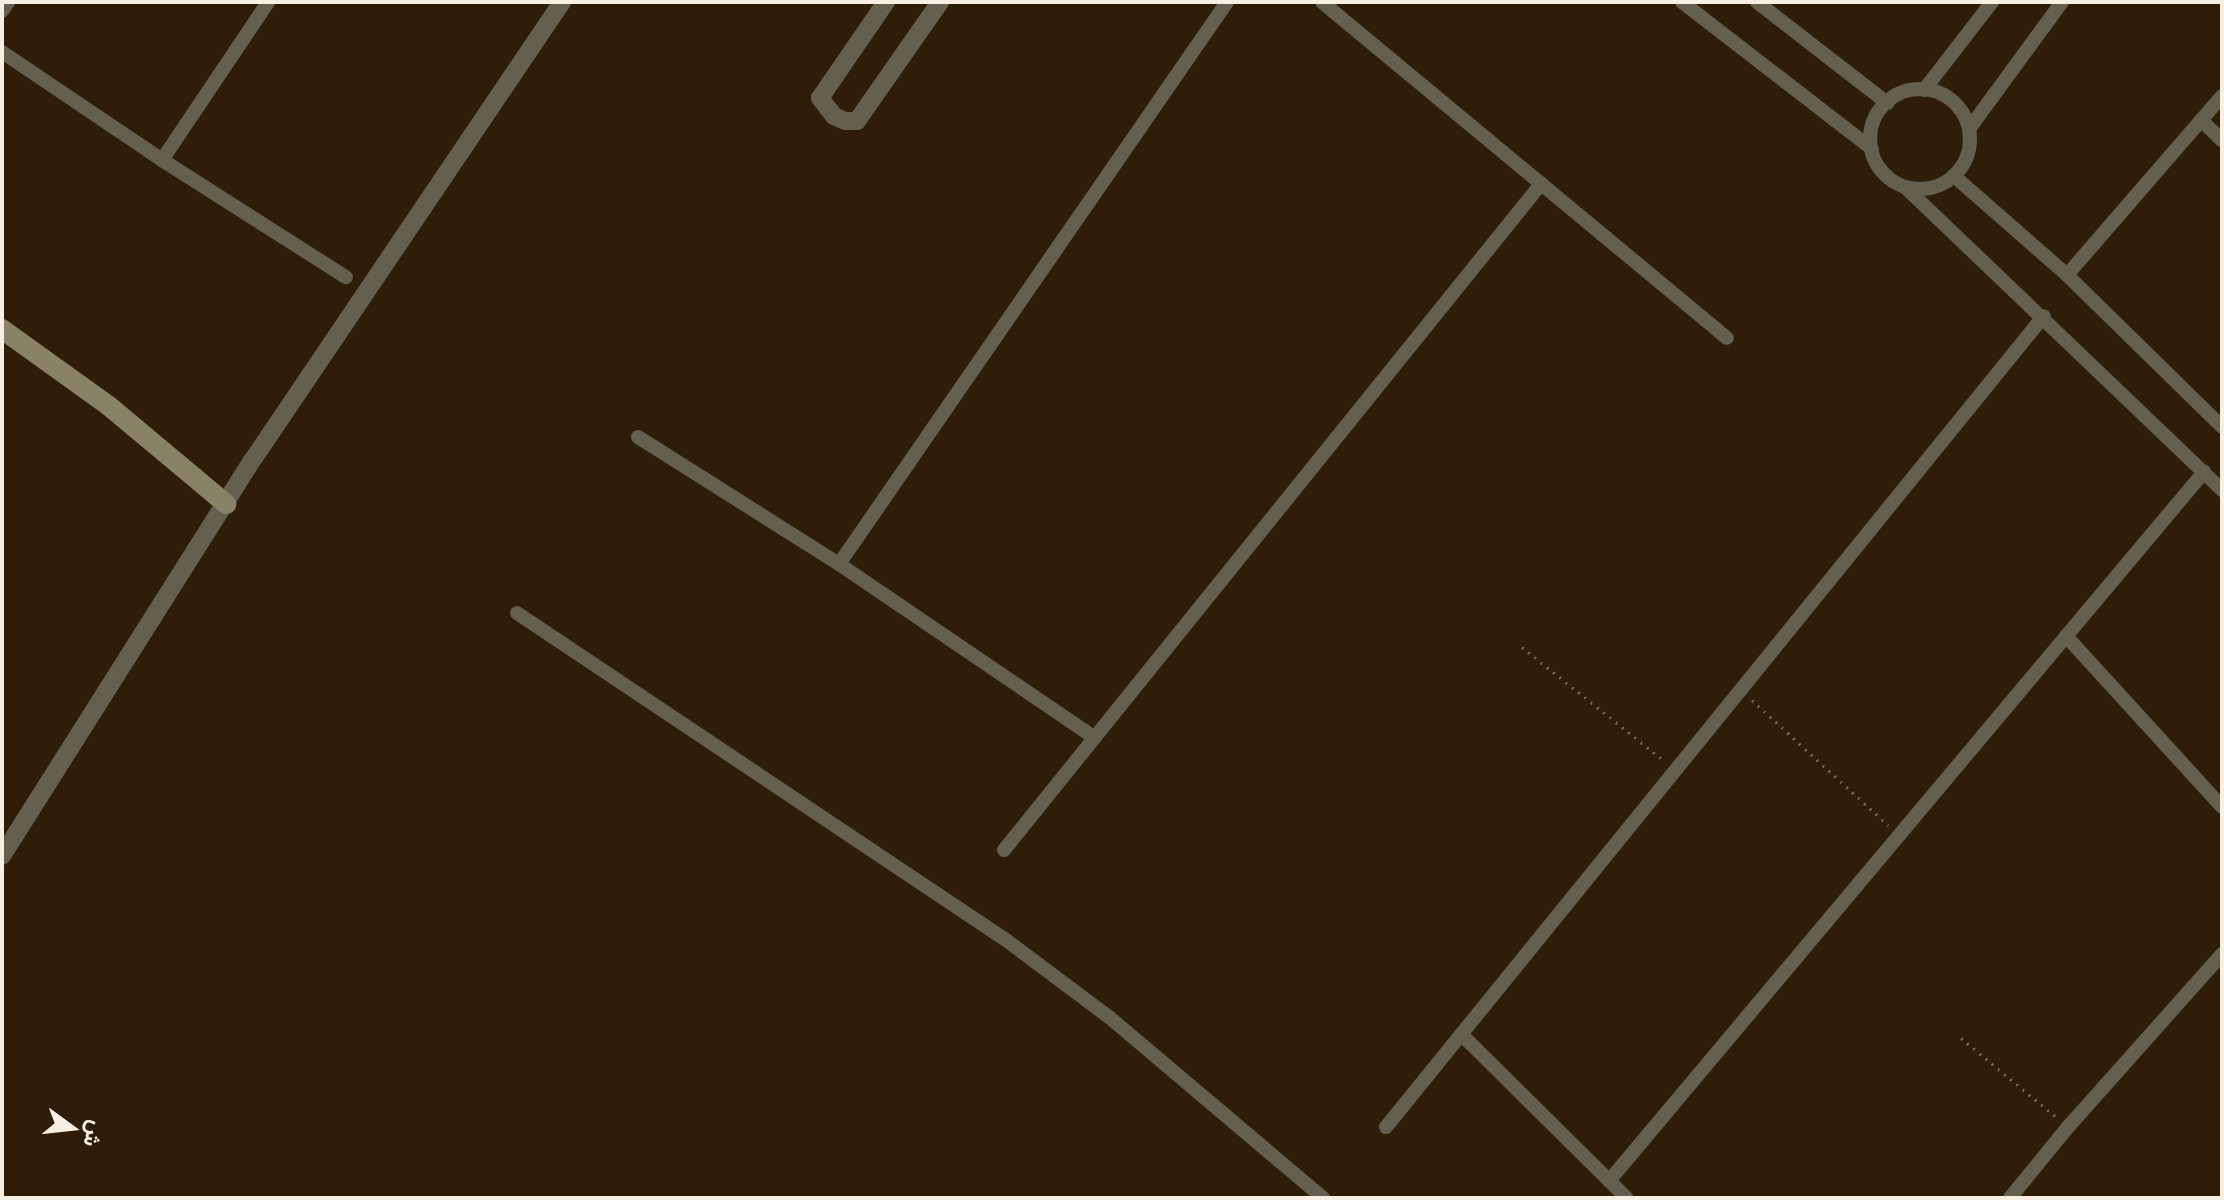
<!DOCTYPE html>
<meta charset="utf-8">
<style>
body{margin:0}
#map{position:relative;width:2224px;height:1200px;overflow:hidden;background:#2e1e09;font-family:Barlow,Vazirmatn,sans-serif}
div>[style]{position:absolute}
[style*='--x']{left:calc(var(--x)*1px);top:calc(var(--y)*1px);width:calc(var(--w)*1px);rotate:calc(var(--a)*1deg)}
.path>*{height:3px;margin-top:-1.5px;transform-origin:0;background:repeating-linear-gradient(90deg,#746653 0 2px,transparent 0 8px)}
.minor>*{height:14px;margin:-7px;padding:0 7px;transform-origin:7px;border-radius:7px;background:#645f4e}
.minor>.ring{margin:-7px;padding:0;box-sizing:content-box;background:none;border:14px solid #645f4e;border-radius:50%}
.tertiary>*{height:18px;margin:-9px;padding:0 9px;transform-origin:9px;border-radius:9px;background:#645f4e}
.secondary>*{height:20px;margin:-10px;padding:0 10px;transform-origin:10px;border-radius:10px;background:#898266}
span{translate:-50% -50%;white-space:nowrap;text-align:center;line-height:1.15;-webkit-text-stroke:8px #2e1e09;paint-order:stroke}
.frame{position:absolute;inset:0;border:4px solid #f8eee1;pointer-events:none}
.north{position:absolute;left:32px;top:1088px;width:80px;height:80px;-webkit-text-stroke:6px #2e1e09;paint-order:stroke;rotate:105deg;font-size:22px;font-weight:700;line-height:32px;text-align:center;color:#f8eee1}
.north::after{content:'';display:block;margin:auto;width:28px;height:36px;background:#f8eee1;clip-path:polygon(50% 0,100% 100%,50% 72%,0 100%)}
</style>
<div id="map">
<div class="path">
<i style="--x:1522;--y:647;--w:181;--a:38.7"></i>
<i style="--x:1752;--y:700;--w:185;--a:42.6"></i>
<i style="--x:1961;--y:1038;--w:124;--a:39.7"></i>
</div>
<div class="minor">
<i style="--x:1322;--y:2;--w:526;--a:39.68"></i>
<i style="--x:1682;--y:2;--w:240;--a:37.7"></i>
<i style="--x:1757;--y:2;--w:165;--a:37.8"></i>
<i style="--x:2;--y:11;--w:11;--a:-56"></i>
<i style="--x:2;--y:52;--w:193;--a:34"></i>
<i style="--x:162;--y:160;--w:218;--a:32.5"></i>
<i class="ring" style="left:1870px;top:89px;width:86px;height:86px"></i>
<i style="--x:1924;--y:90;--w:111;--a:-52.3"></i>
<i style="--x:2201;--y:120;--w:29;--a:44"></i>
<i style="--x:1969;--y:129;--w:157;--a:-53.8"></i>
<i style="--x:162;--y:160;--w:190;--a:-56.1"></i>
<i style="--x:1954;--y:176;--w:150;--a:41.2"></i>
<i style="--x:2067;--y:275;--w:217;--a:44.4"></i>
<i style="--x:1905;--y:187;--w:439;--a:43.7"></i>
<i style="--x:2067;--y:275;--w:237;--a:-49.1"></i>
<i style="--x:638;--y:437;--w:238;--a:32.3"></i>
<i style="--x:839;--y:564;--w:308;--a:34.2"></i>
<i style="--x:839;--y:564;--w:683;--a:-55.38"></i>
<i style="--x:517;--y:613;--w:588;--a:33.77"></i>
<i style="--x:1006;--y:940;--w:129;--a:36.8"></i>
<i style="--x:1109;--y:1017;--w:280;--a:40.2"></i>
<i style="--x:2066;--y:636;--w:231;--a:47.6"></i>
<i style="--x:1004;--y:850;--w:856;--a:-51.12"></i>
<i style="--x:1461;--y:1034;--w:233;--a:44.7"></i>
<i style="--x:1386;--y:1127;--w:1044;--a:-50.95"></i>
<i style="--x:1609;--y:1181;--w:926;--a:-50"></i>
<i style="--x:2010;--y:1198;--w:92;--a:-50.8"></i>
<i style="--x:2068;--y:1127;--w:232;--a:-48.3"></i>
</div>
<div class="tertiary">
<i style="--x:886;--y:2;--w:116;--a:124.5"></i>
<i style="--x:820;--y:98;--w:23;--a:52"></i>
<i style="--x:834;--y:116;--w:12;--a:24"></i>
<i style="--x:845;--y:121;--w:12;--a:0"></i>
<i style="--x:857;--y:121;--w:145;--a:-55.1"></i>
<i style="--x:2;--y:856;--w:471;--a:-57.7"></i>
<i style="--x:254;--y:458;--w:550;--a:-55.96"></i>
</div>
<div class="secondary">
<i style="--x:2;--y:329;--w:132;--a:35.7"></i>
<i style="--x:109;--y:406;--w:153;--a:39.9"></i>
</div>
<div class="frame"></div>
<div class="north">ش</div>
</div>
